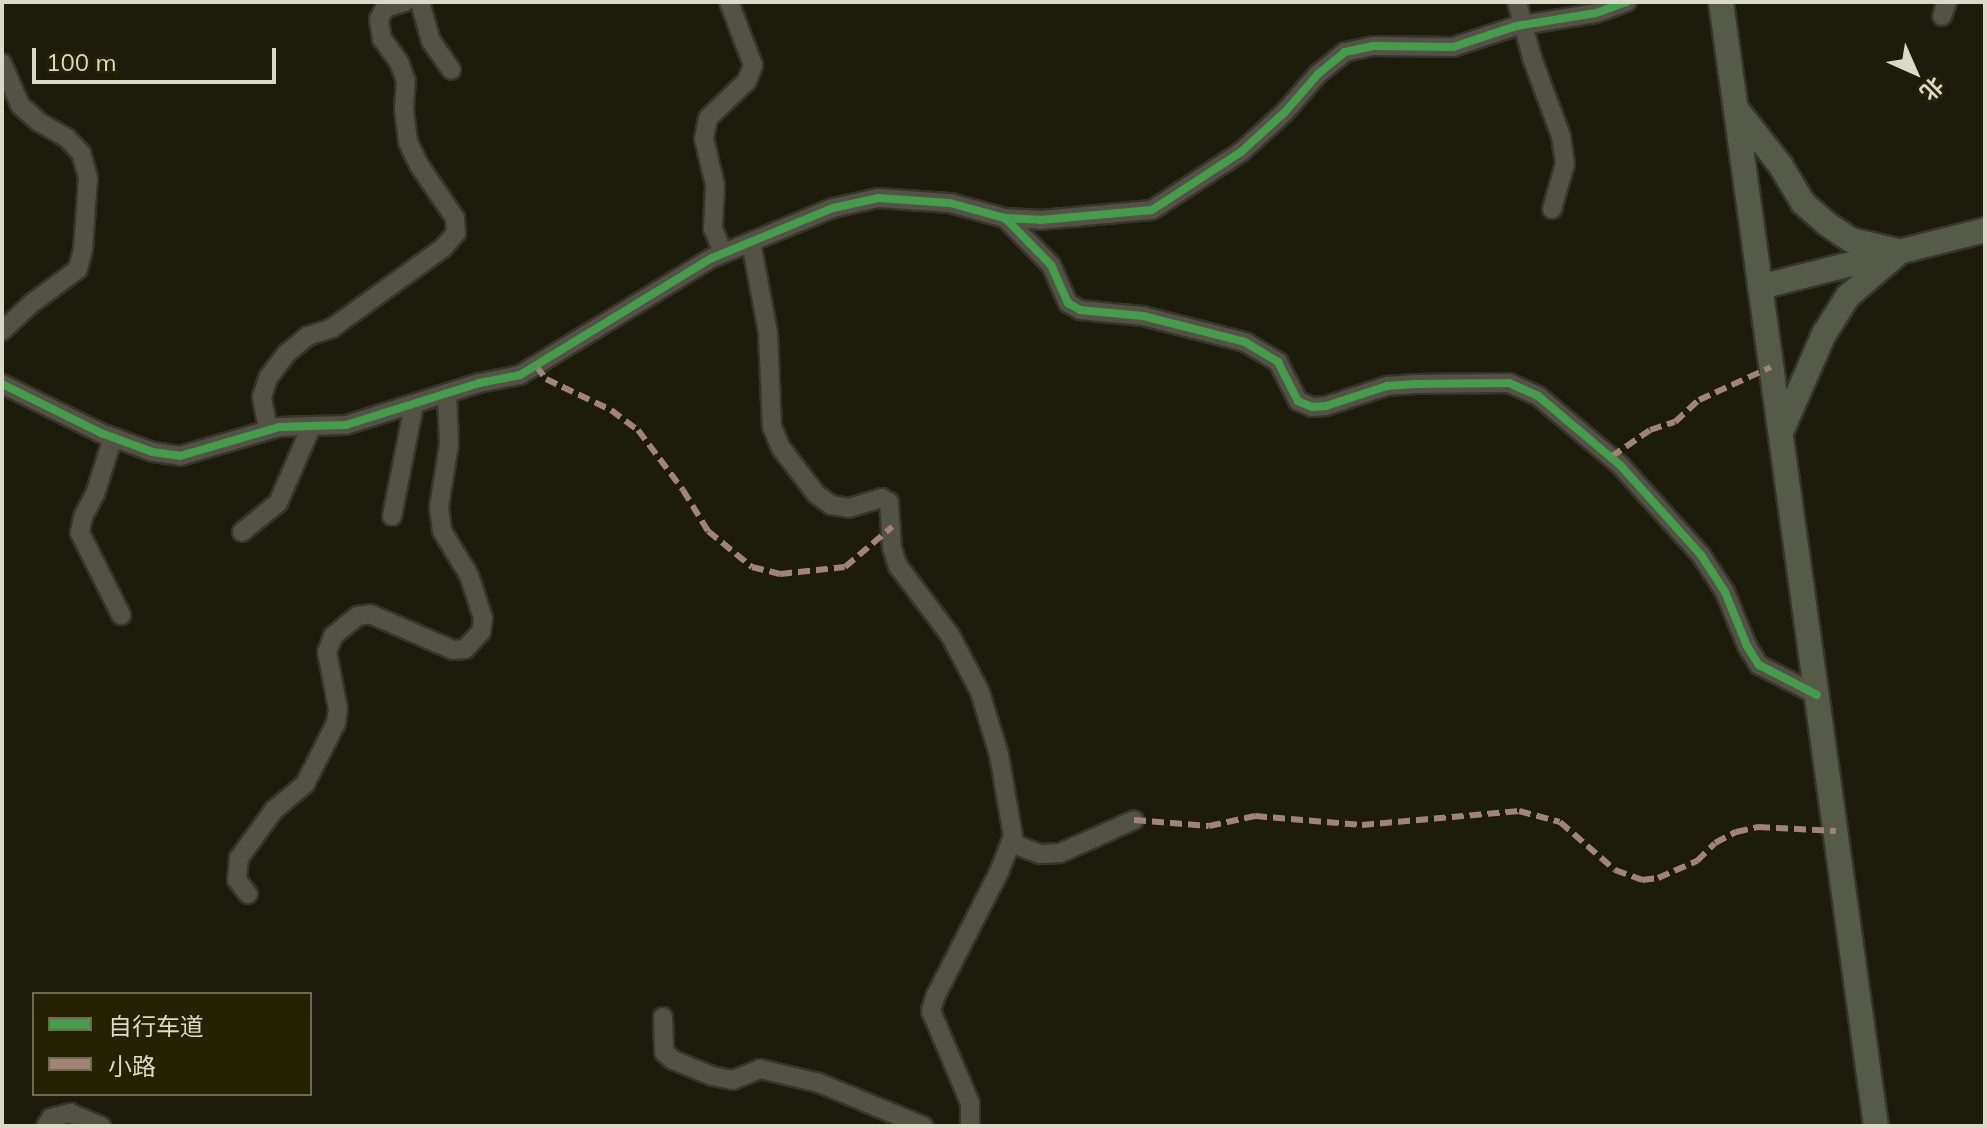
<!DOCTYPE html>
<meta charset="utf-8">
<style>
body{margin:0}
#map{position:relative;width:1987px;height:1128px;overflow:hidden;background:#1d1b0b;font-family:Mulish,"Noto Sans SC",sans-serif}
div>[style]{position:absolute}
[style*='--x']{left:calc(var(--x)*1px);top:calc(var(--y)*1px);width:calc(var(--w)*1px);rotate:calc(var(--a)*1deg)}
.roads{filter:drop-shadow(2px 0 #36352b) drop-shadow(-2px 0 #36352b) drop-shadow(0 2px #36352b) drop-shadow(0 -2px #36352b)}
.minor>*{height:18px;margin:-9px;padding:0 9px;transform-origin:9px;border-radius:9px;background:#545246}
.major>*{height:24px;margin:-12px;padding:0 12px;transform-origin:12px;border-radius:12px;background:#565a49}
.quiet>*{height:6px;margin-top:-3px;transform-origin:0;background:repeating-linear-gradient(90deg,#a18479 0 12px,transparent 0 18px)}
.cycleway>*{height:8px;margin:-4px;padding:0 4px;transform-origin:4px;border-radius:4px;background:#469c4c}
span{translate:-50% -50%;white-space:nowrap;text-align:center;line-height:1.15;-webkit-text-stroke:7px #252103;paint-order:stroke}
.frame{position:absolute;inset:0;border:4px solid #dbdac8;pointer-events:none}
.legend{position:absolute;left:32px;top:992px;width:280px;height:104px;box-sizing:border-box;background:#252103;border:2px solid #6e6b52;margin:0;padding:10px 14px;list-style:none;font-size:24px;color:#dbdac8}
.legend li{display:flex;align-items:center;gap:16px;height:40px}
.legend b{width:40px;border:2px solid #6e6b52}
.north{position:absolute;left:1875px;top:32px;width:80px;height:80px;-webkit-text-stroke:6px #252103;paint-order:stroke;rotate:135deg;font-size:22px;font-weight:700;line-height:32px;text-align:center;color:#dbdac8}
.north::after{content:'';display:block;margin:auto;width:28px;height:36px;background:#dbdac8;clip-path:polygon(50% 0,100% 100%,50% 72%,0 100%)}
.scale{position:absolute;left:32px;top:48px;width:244px;height:36px;box-sizing:border-box;border:4px solid #dbdac8;border-top:0;padding-left:10px;font-size:24px;line-height:28px;white-space:nowrap;color:#dbdac8;-webkit-text-stroke:6px #252103;paint-order:stroke}
</style>
<div id="map">
<div class="roads">
<div class="minor">
<i style="--x:420;--y:2;--w:41;--a:74.2"></i>
<i style="--x:431;--y:41;--w:35;--a:55"></i>
<i style="--x:1517;--y:2;--w:58;--a:75"></i>
<i style="--x:1532;--y:58;--w:83;--a:69.6"></i>
<i style="--x:1561;--y:136;--w:28;--a:82"></i>
<i style="--x:1565;--y:164;--w:47;--a:106.1"></i>
<i style="--x:1942;--y:16;--w:15;--a:-70"></i>
<i style="--x:2;--y:63;--w:46;--a:66.8"></i>
<i style="--x:20;--y:105;--w:25;--a:42"></i>
<i style="--x:39;--y:122;--w:32;--a:30"></i>
<i style="--x:67;--y:138;--w:21;--a:47"></i>
<i style="--x:81;--y:153;--w:26;--a:74"></i>
<i style="--x:88;--y:178;--w:71;--a:94"></i>
<i style="--x:83;--y:249;--w:21;--a:104"></i>
<i style="--x:78;--y:269;--w:57;--a:143.5"></i>
<i style="--x:32;--y:303;--w:41;--a:137"></i>
<i style="--x:1005;--y:218;--w:66;--a:45.6"></i>
<i style="--x:1051;--y:265;--w:42;--a:65.9"></i>
<i style="--x:1068;--y:303;--w:14;--a:30"></i>
<i style="--x:1080;--y:310;--w:63;--a:5.4"></i>
<i style="--x:1143;--y:316;--w:105;--a:14.3"></i>
<i style="--x:1245;--y:342;--w:39;--a:31"></i>
<i style="--x:1278;--y:362;--w:44;--a:62.9"></i>
<i style="--x:1298;--y:401;--w:15;--a:23"></i>
<i style="--x:1312;--y:407;--w:14;--a:-4"></i>
<i style="--x:1326;--y:406;--w:64;--a:-18.2"></i>
<i style="--x:1387;--y:386;--w:28;--a:-4"></i>
<i style="--x:1415;--y:384;--w:94;--a:-0.6"></i>
<i style="--x:1509;--y:383;--w:32;--a:24"></i>
<i style="--x:1538;--y:396;--w:107;--a:40.1"></i>
<i style="--x:1620;--y:465;--w:121;--a:48"></i>
<i style="--x:1701;--y:555;--w:44;--a:57"></i>
<i style="--x:1725;--y:592;--w:58;--a:67.8"></i>
<i style="--x:1747;--y:646;--w:22;--a:58"></i>
<i style="--x:1759;--y:665;--w:65;--a:27.3"></i>
<i style="--x:751;--y:242;--w:93;--a:79.4"></i>
<i style="--x:768;--y:333;--w:94;--a:87.6"></i>
<i style="--x:772;--y:427;--w:23;--a:67"></i>
<i style="--x:781;--y:448;--w:58;--a:52.7"></i>
<i style="--x:816;--y:494;--w:19;--a:36"></i>
<i style="--x:831;--y:505;--w:18;--a:9"></i>
<i style="--x:849;--y:508;--w:34;--a:-17"></i>
<i style="--x:882;--y:498;--w:8;--a:30"></i>
<i style="--x:889;--y:502;--w:46;--a:86.3"></i>
<i style="--x:892;--y:548;--w:19;--a:72"></i>
<i style="--x:898;--y:566;--w:86;--a:53"></i>
<i style="--x:950;--y:635;--w:64;--a:62.2"></i>
<i style="--x:980;--y:692;--w:66;--a:73.2"></i>
<i style="--x:999;--y:755;--w:82;--a:80.2"></i>
<i style="--x:1013;--y:836;--w:39;--a:111"></i>
<i style="--x:999;--y:872;--w:140;--a:117.1"></i>
<i style="--x:935;--y:997;--w:15;--a:106"></i>
<i style="--x:931;--y:1011;--w:100;--a:67"></i>
<i style="--x:970;--y:1103;--w:23;--a:90"></i>
<i style="--x:723;--y:253;--w:27;--a:-112"></i>
<i style="--x:713;--y:228;--w:43;--a:-87.3"></i>
<i style="--x:715;--y:185;--w:47;--a:-103.4"></i>
<i style="--x:704;--y:139;--w:21;--a:-79"></i>
<i style="--x:708;--y:118;--w:54;--a:-43.5"></i>
<i style="--x:747;--y:81;--w:17;--a:-69"></i>
<i style="--x:753;--y:65;--w:67;--a:-110.9"></i>
<i style="--x:2;--y:384;--w:110;--a:26.3"></i>
<i style="--x:101;--y:433;--w:55;--a:20.1"></i>
<i style="--x:153;--y:452;--w:27;--a:8"></i>
<i style="--x:180;--y:456;--w:103;--a:-16.3"></i>
<i style="--x:279;--y:427;--w:67;--a:-1.7"></i>
<i style="--x:346;--y:425;--w:139;--a:-17.5"></i>
<i style="--x:479;--y:383;--w:42;--a:-11"></i>
<i style="--x:520;--y:375;--w:225;--a:-31.4"></i>
<i style="--x:712;--y:258;--w:131;--a:-22.5"></i>
<i style="--x:833;--y:208;--w:46;--a:-12.5"></i>
<i style="--x:878;--y:198;--w:72;--a:4"></i>
<i style="--x:950;--y:203;--w:57;--a:15.3"></i>
<i style="--x:1005;--y:218;--w:35;--a:3"></i>
<i style="--x:1040;--y:220;--w:112;--a:-5.1"></i>
<i style="--x:1152;--y:210;--w:106;--a:-33.1"></i>
<i style="--x:1241;--y:152;--w:59;--a:-42.3"></i>
<i style="--x:1285;--y:112;--w:50;--a:-49"></i>
<i style="--x:1318;--y:74;--w:35;--a:-39"></i>
<i style="--x:1345;--y:52;--w:29;--a:-12"></i>
<i style="--x:1373;--y:46;--w:80;--a:0.7"></i>
<i style="--x:1453;--y:47;--w:66;--a:-18.4"></i>
<i style="--x:1516;--y:26;--w:81;--a:-9.2"></i>
<i style="--x:1596;--y:13;--w:33;--a:-20"></i>
<i style="--x:268;--y:429;--w:33;--a:-101"></i>
<i style="--x:262;--y:397;--w:20;--a:-72"></i>
<i style="--x:268;--y:378;--w:31;--a:-53"></i>
<i style="--x:287;--y:353;--w:27;--a:-39"></i>
<i style="--x:308;--y:336;--w:25;--a:-18"></i>
<i style="--x:332;--y:328;--w:137;--a:-35.8"></i>
<i style="--x:443;--y:248;--w:20;--a:-49"></i>
<i style="--x:456;--y:233;--w:15;--a:-94"></i>
<i style="--x:455;--y:218;--w:64;--a:-124.2"></i>
<i style="--x:419;--y:165;--w:25;--a:-116"></i>
<i style="--x:408;--y:142;--w:34;--a:-97"></i>
<i style="--x:404;--y:108;--w:27;--a:-86"></i>
<i style="--x:406;--y:81;--w:20;--a:-110"></i>
<i style="--x:399;--y:62;--w:29;--a:-126"></i>
<i style="--x:382;--y:39;--w:20;--a:-99"></i>
<i style="--x:379;--y:19;--w:13;--a:-61"></i>
<i style="--x:385;--y:8;--w:21;--a:-17"></i>
<i style="--x:113;--y:437;--w:60;--a:107.5"></i>
<i style="--x:95;--y:494;--w:26;--a:118"></i>
<i style="--x:83;--y:517;--w:16;--a:101"></i>
<i style="--x:80;--y:533;--w:92;--a:63.4"></i>
<i style="--x:392;--y:516;--w:113;--a:-78.8"></i>
<i style="--x:242;--y:532;--w:46;--a:-38.9"></i>
<i style="--x:278;--y:503;--w:83;--a:-66.5"></i>
<i style="--x:1011;--y:843;--w:31;--a:21"></i>
<i style="--x:1040;--y:854;--w:20;--a:-3"></i>
<i style="--x:1060;--y:853;--w:81;--a:-24"></i>
<i style="--x:248;--y:894;--w:18;--a:-128"></i>
<i style="--x:237;--y:880;--w:22;--a:-85"></i>
<i style="--x:239;--y:858;--w:59;--a:-53.9"></i>
<i style="--x:274;--y:810;--w:40;--a:-40"></i>
<i style="--x:305;--y:784;--w:68;--a:-63.1"></i>
<i style="--x:336;--y:723;--w:14;--a:-82"></i>
<i style="--x:338;--y:709;--w:58;--a:-100.9"></i>
<i style="--x:327;--y:652;--w:17;--a:-69"></i>
<i style="--x:333;--y:636;--w:32;--a:-39"></i>
<i style="--x:358;--y:616;--w:12;--a:-9"></i>
<i style="--x:370;--y:614;--w:90;--a:23.4"></i>
<i style="--x:453;--y:650;--w:12;--a:-5"></i>
<i style="--x:465;--y:649;--w:23;--a:-47"></i>
<i style="--x:481;--y:632;--w:14;--a:-82"></i>
<i style="--x:483;--y:618;--w:45;--a:-108"></i>
<i style="--x:469;--y:575;--w:52;--a:-121.5"></i>
<i style="--x:442;--y:531;--w:24;--a:-97"></i>
<i style="--x:439;--y:507;--w:64;--a:-81"></i>
<i style="--x:449;--y:444;--w:49;--a:-92.3"></i>
<i style="--x:663;--y:1017;--w:35;--a:88"></i>
<i style="--x:664;--y:1052;--w:12;--a:42"></i>
<i style="--x:673;--y:1060;--w:42;--a:22.3"></i>
<i style="--x:712;--y:1076;--w:21;--a:11"></i>
<i style="--x:733;--y:1080;--w:29;--a:-22"></i>
<i style="--x:760;--y:1069;--w:61;--a:13.3"></i>
<i style="--x:819;--y:1083;--w:113;--a:22.5"></i>
<i style="--x:46;--y:1126;--w:9;--a:-58"></i>
<i style="--x:51;--y:1118;--w:20;--a:-15"></i>
<i style="--x:70;--y:1113;--w:34;--a:23"></i>
</div>
<div class="major">
<i style="--x:1721;--y:2;--w:1135;--a:82.15"></i>
<i style="--x:1737;--y:110;--w:71;--a:51.8"></i>
<i style="--x:1781;--y:166;--w:43;--a:59.3"></i>
<i style="--x:1803;--y:203;--w:32;--a:41"></i>
<i style="--x:1827;--y:224;--w:29;--a:34"></i>
<i style="--x:1851;--y:240;--w:48;--a:13.2"></i>
<i style="--x:1760;--y:287;--w:232;--a:-14.2"></i>
<i style="--x:1782;--y:430;--w:105;--a:-66.4"></i>
<i style="--x:1824;--y:334;--w:45;--a:-57.7"></i>
<i style="--x:1848;--y:296;--w:62;--a:-40.4"></i>
</div>
</div>
<div class="quiet">
<i style="--x:536;--y:366;--w:16;--a:52"></i>
<i style="--x:546;--y:379;--w:72;--a:25.5"></i>
<i style="--x:611;--y:410;--w:34;--a:37"></i>
<i style="--x:638;--y:430;--w:75;--a:53.1"></i>
<i style="--x:683;--y:490;--w:48;--a:58.6"></i>
<i style="--x:708;--y:531;--w:57;--a:39.3"></i>
<i style="--x:752;--y:567;--w:29;--a:14"></i>
<i style="--x:780;--y:574;--w:65;--a:-6.1"></i>
<i style="--x:845;--y:567;--w:62;--a:-40.4"></i>
<i style="--x:1611;--y:457;--w:47;--a:-34.7"></i>
<i style="--x:1650;--y:430;--w:26;--a:-18"></i>
<i style="--x:1675;--y:422;--w:33;--a:-43"></i>
<i style="--x:1699;--y:400;--w:79;--a:-24.6"></i>
<i style="--x:1134;--y:820;--w:75;--a:4.6"></i>
<i style="--x:1209;--y:826;--w:47;--a:-12.3"></i>
<i style="--x:1255;--y:816;--w:107;--a:4.8"></i>
<i style="--x:1362;--y:825;--w:158;--a:-5.1"></i>
<i style="--x:1519;--y:811;--w:42;--a:15"></i>
<i style="--x:1560;--y:822;--w:73;--a:41.1"></i>
<i style="--x:1615;--y:870;--w:29;--a:20"></i>
<i style="--x:1642;--y:880;--w:16;--a:-7"></i>
<i style="--x:1658;--y:878;--w:43;--a:-23.6"></i>
<i style="--x:1697;--y:861;--w:25;--a:-45"></i>
<i style="--x:1715;--y:843;--w:24;--a:-28"></i>
<i style="--x:1736;--y:832;--w:23;--a:-13"></i>
<i style="--x:1758;--y:827;--w:78;--a:2.9"></i>
</div>
<div class="cycleway">
<i style="--x:1005;--y:218;--w:66;--a:45.6"></i>
<i style="--x:1051;--y:265;--w:42;--a:65.9"></i>
<i style="--x:1068;--y:303;--w:14;--a:30"></i>
<i style="--x:1080;--y:310;--w:63;--a:5.4"></i>
<i style="--x:1143;--y:316;--w:105;--a:14.3"></i>
<i style="--x:1245;--y:342;--w:39;--a:31"></i>
<i style="--x:1278;--y:362;--w:44;--a:62.9"></i>
<i style="--x:1298;--y:401;--w:15;--a:23"></i>
<i style="--x:1312;--y:407;--w:14;--a:-4"></i>
<i style="--x:1326;--y:406;--w:64;--a:-18.2"></i>
<i style="--x:1387;--y:386;--w:28;--a:-4"></i>
<i style="--x:1415;--y:384;--w:94;--a:-0.6"></i>
<i style="--x:1509;--y:383;--w:32;--a:24"></i>
<i style="--x:1538;--y:396;--w:107;--a:40.1"></i>
<i style="--x:1620;--y:465;--w:121;--a:48"></i>
<i style="--x:1701;--y:555;--w:44;--a:57"></i>
<i style="--x:1725;--y:592;--w:58;--a:67.8"></i>
<i style="--x:1747;--y:646;--w:22;--a:58"></i>
<i style="--x:1759;--y:665;--w:65;--a:27.3"></i>
<i style="--x:2;--y:384;--w:110;--a:26.3"></i>
<i style="--x:101;--y:433;--w:55;--a:20.1"></i>
<i style="--x:153;--y:452;--w:27;--a:8"></i>
<i style="--x:180;--y:456;--w:103;--a:-16.3"></i>
<i style="--x:279;--y:427;--w:67;--a:-1.7"></i>
<i style="--x:346;--y:425;--w:139;--a:-17.5"></i>
<i style="--x:479;--y:383;--w:42;--a:-11"></i>
<i style="--x:520;--y:375;--w:225;--a:-31.4"></i>
<i style="--x:712;--y:258;--w:131;--a:-22.5"></i>
<i style="--x:833;--y:208;--w:46;--a:-12.5"></i>
<i style="--x:878;--y:198;--w:72;--a:4"></i>
<i style="--x:950;--y:203;--w:57;--a:15.3"></i>
<i style="--x:1005;--y:218;--w:35;--a:3"></i>
<i style="--x:1040;--y:220;--w:112;--a:-5.1"></i>
<i style="--x:1152;--y:210;--w:106;--a:-33.1"></i>
<i style="--x:1241;--y:152;--w:59;--a:-42.3"></i>
<i style="--x:1285;--y:112;--w:50;--a:-49"></i>
<i style="--x:1318;--y:74;--w:35;--a:-39"></i>
<i style="--x:1345;--y:52;--w:29;--a:-12"></i>
<i style="--x:1373;--y:46;--w:80;--a:0.7"></i>
<i style="--x:1453;--y:47;--w:66;--a:-18.4"></i>
<i style="--x:1516;--y:26;--w:81;--a:-9.2"></i>
<i style="--x:1596;--y:13;--w:33;--a:-20"></i>
</div>
<div class="frame"></div>
<ul class="legend">
<li><b style="height:10px;background:#469c4c"></b>自行车道</li>
<li><b style="height:10px;background:#a18479"></b>小路</li>
</ul>
<div class="north">北</div>
<div class="scale">100 m</div>
</div>
